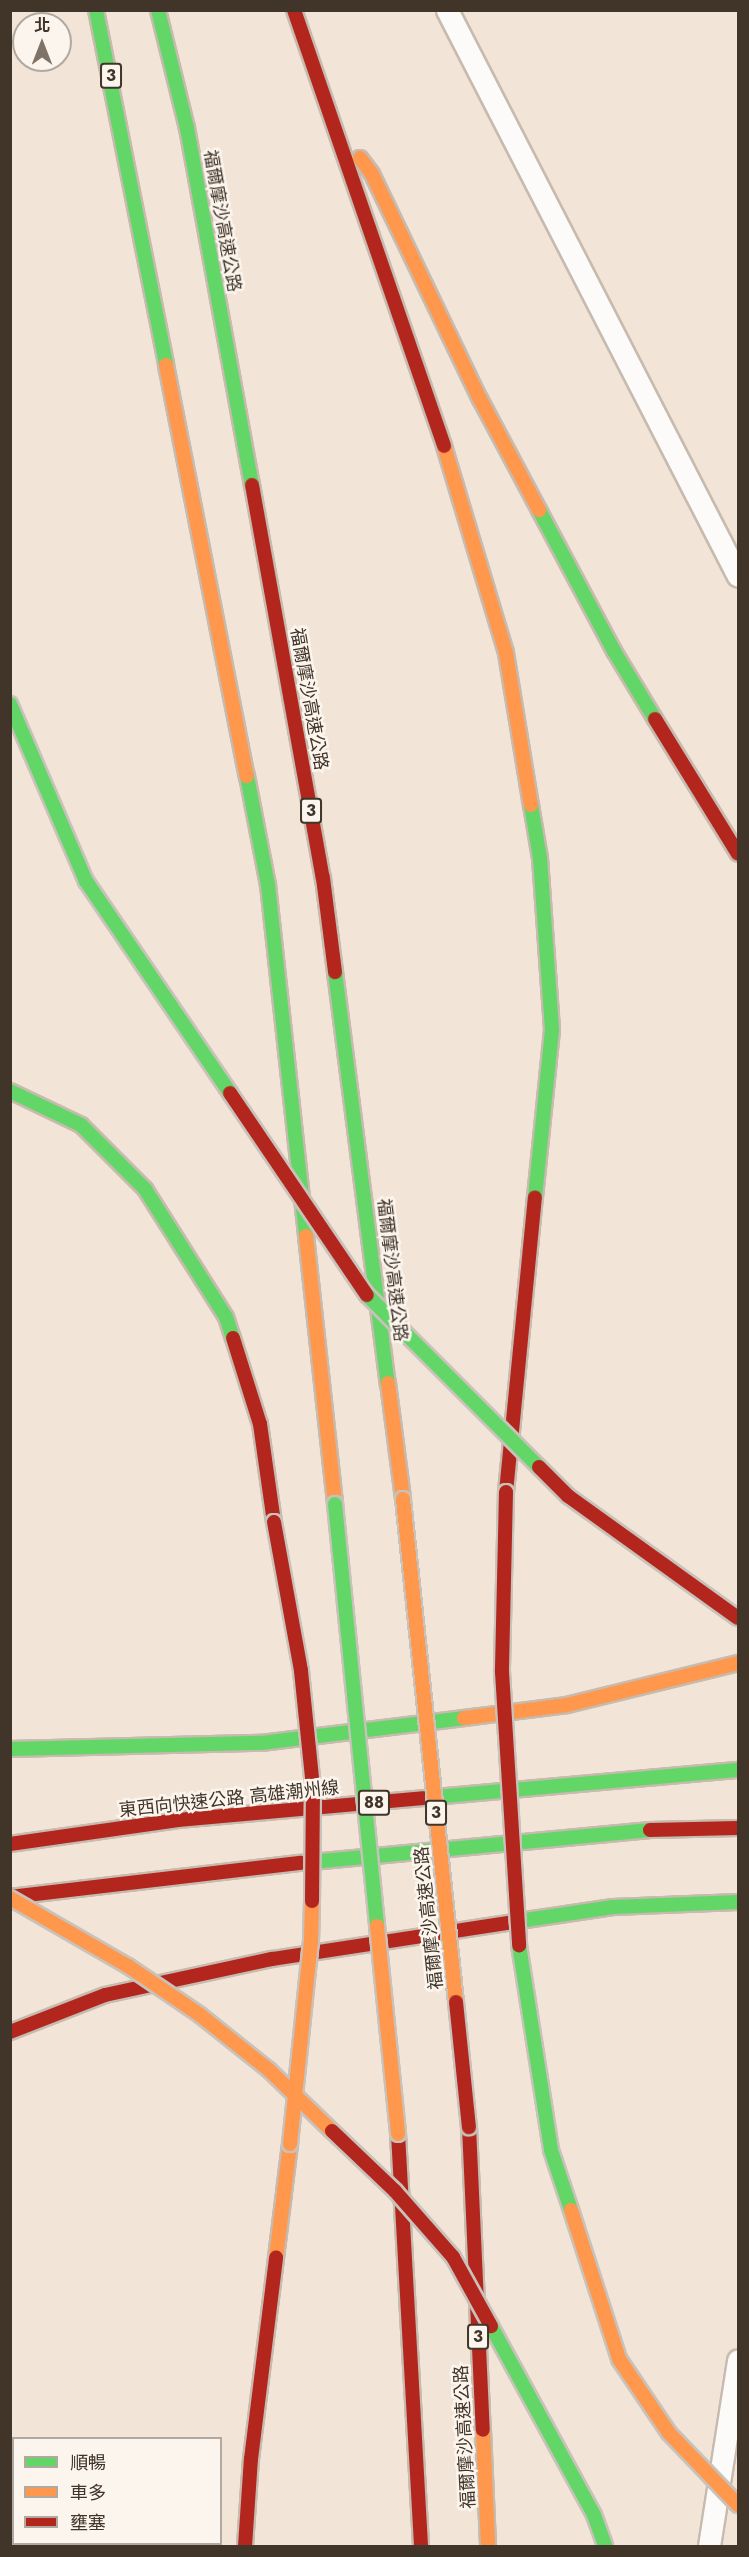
<!DOCTYPE html>
<meta charset="utf-8">
<style>
body{margin:0}
#map{position:relative;width:749px;height:2557px;overflow:hidden;background:#f2e4d7;font-family:Jost,"Noto Sans TC",sans-serif}
div>[style]{position:absolute}
[style*='--x']{left:calc(var(--x)*1px);top:calc(var(--y)*1px);width:calc(var(--w)*1px);rotate:calc(var(--a)*1deg)}
.roads{filter:drop-shadow(2px 0 #c7bbaf) drop-shadow(-2px 0 #c7bbaf) drop-shadow(0 2px #c7bbaf) drop-shadow(0 -2px #c7bbaf)}
.lane>*{height:21px;margin:-10.5px;padding:0 10.5px;transform-origin:10.5px;border-radius:10.5px;background:#fdfbf9}
.fast>*{height:14px;margin:-7px;padding:0 7px;transform-origin:7px;border-radius:7px;background:#63d668}
.slow>*{height:14px;margin:-7px;padding:0 7px;transform-origin:7px;border-radius:7px;background:#ff974d}
.jam>*{height:14px;margin:-7px;padding:0 7px;transform-origin:7px;border-radius:7px;background:#b3261e}
.bridges{filter:drop-shadow(2px 0 #c9c2ba) drop-shadow(-2px 0 #c9c2ba) drop-shadow(0 2px #c9c2ba) drop-shadow(0 -2px #c9c2ba)}
.fast-bridge>*{height:14px;margin:-7px;padding:0 7px;transform-origin:7px;border-radius:7px;background:#63d668}
.slow-bridge>*{height:14px;margin:-7px;padding:0 7px;transform-origin:7px;border-radius:7px;background:#ff974d}
.jam-bridge>*{height:14px;margin:-7px;padding:0 7px;transform-origin:7px;border-radius:7px;background:#b3261e}
span{translate:-50% -50%;white-space:nowrap;text-align:center;line-height:1.15;-webkit-text-stroke:5px #fbf5ee;paint-order:stroke}
.shield-label span{padding:2px 4px;background:#fbf5ee;border:2px solid;border-radius:4px;-webkit-text-stroke-width:0}
.shield-label{font-size:16px;color:#413529;font-weight:700}
.street-label{font-size:18px;color:#413529}
.frame{position:absolute;inset:0;border:12px solid #413529;pointer-events:none}
.legend{position:absolute;left:12px;top:2437px;width:210px;height:108px;box-sizing:border-box;background:#fbf5ee;border:2px solid #b1a89f;margin:0;padding:8px 10px;list-style:none;font-size:18px;color:#413529}
.legend li{display:flex;align-items:center;gap:12px;height:30px}
.legend b{width:30px;border:2px solid #b1a89f}
.north{position:absolute;left:12px;top:12px;width:60px;height:60px;box-sizing:border-box;background:#fbf5ee;border:2px solid #b1a89f;border-radius:50%;rotate:0deg;font-size:16px;font-weight:700;line-height:24px;text-align:center;color:#413529}
.north::after{content:'';display:block;margin:auto;width:21px;height:27px;background:#7f7266;clip-path:polygon(50% 0,100% 100%,50% 72%,0 100%)}
</style>
<div id="map">
<div class="roads">
<div class="lane">
<i style="--x:447;--y:10;--w:636;--a:62.79"></i>
<i style="--x:709;--y:2546;--w:188;--a:-81.1"></i>
</div>
<div class="fast">
<i style="--x:96;--y:10;--w:362;--a:78.8"></i>
<i style="--x:158;--y:10;--w:122;--a:76.2"></i>
<i style="--x:187;--y:128;--w:363;--a:79.7"></i>
<i style="--x:539;--y:510;--w:160;--a:62"></i>
<i style="--x:614;--y:651;--w:79;--a:58.9"></i>
<i style="--x:247;--y:776;--w:111;--a:79.1"></i>
<i style="--x:268;--y:885;--w:353;--a:83.8"></i>
<i style="--x:531;--y:805;--w:54;--a:80.4"></i>
<i style="--x:540;--y:858;--w:172;--a:86"></i>
<i style="--x:552;--y:1030;--w:168;--a:95.8"></i>
<i style="--x:335;--y:972;--w:414;--a:82.7"></i>
<i style="--x:10;--y:1091;--w:79;--a:25.6"></i>
<i style="--x:81;--y:1125;--w:91;--a:45"></i>
<i style="--x:145;--y:1189;--w:151;--a:57.7"></i>
<i style="--x:226;--y:1317;--w:22;--a:72"></i>
<i style="--x:10;--y:1749;--w:251;--a:-1.4"></i>
<i style="--x:261;--y:1743;--w:205;--a:-7"></i>
<i style="--x:423;--y:1798;--w:316;--a:-5.1"></i>
<i style="--x:301;--y:1863;--w:351;--a:-5.4"></i>
<i style="--x:519;--y:1921;--w:95;--a:-8.5"></i>
<i style="--x:613;--y:1907;--w:125;--a:-2.3"></i>
</div>
<div class="slow">
<i style="--x:360;--y:158;--w:20;--a:53"></i>
<i style="--x:372;--y:174;--w:250;--a:64.4"></i>
<i style="--x:480;--y:399;--w:126;--a:62"></i>
<i style="--x:166;--y:365;--w:419;--a:78.9"></i>
<i style="--x:444;--y:446;--w:216;--a:73.3"></i>
<i style="--x:506;--y:653;--w:154;--a:80.7"></i>
<i style="--x:306;--y:1236;--w:270;--a:83.8"></i>
<i style="--x:388;--y:1383;--w:117;--a:82.6"></i>
<i style="--x:464;--y:1718;--w:104;--a:-7.2"></i>
<i style="--x:567;--y:1705;--w:176;--a:-13.8"></i>
<i style="--x:276;--y:2258;--w:115;--a:-83"></i>
<i style="--x:483;--y:2430;--w:116;--a:87.5"></i>
</div>
<div class="jam">
<i style="--x:294;--y:10;--w:461;--a:71"></i>
<i style="--x:252;--y:485;--w:399;--a:79.8"></i>
<i style="--x:323;--y:878;--w:95;--a:82.7"></i>
<i style="--x:655;--y:719;--w:158;--a:58.4"></i>
<i style="--x:233;--y:1338;--w:90;--a:72.6"></i>
<i style="--x:260;--y:1424;--w:99;--a:81.9"></i>
<i style="--x:506;--y:1492;--w:296;--a:-84.4"></i>
<i style="--x:650;--y:1830;--w:88;--a:-1.3"></i>
<i style="--x:10;--y:1844;--w:170;--a:-8.1"></i>
<i style="--x:178;--y:1820;--w:246;--a:-5.1"></i>
<i style="--x:10;--y:1897;--w:293;--a:-6.7"></i>
<i style="--x:10;--y:2032;--w:102;--a:-21.3"></i>
<i style="--x:105;--y:1995;--w:171;--a:-12.2"></i>
<i style="--x:272;--y:1959;--w:250;--a:-8.7"></i>
<i style="--x:469;--y:2127;--w:303;--a:87.4"></i>
<i style="--x:398;--y:2134;--w:413;--a:86.8"></i>
<i style="--x:245;--y:2546;--w:87;--a:-86.1"></i>
<i style="--x:251;--y:2459;--w:203;--a:-82.9"></i>
</div>
</div>
<div class="bridges">
<div class="fast-bridge">
<i style="--x:10;--y:704;--w:193;--a:66.8"></i>
<i style="--x:86;--y:881;--w:256;--a:55.8"></i>
<i style="--x:367;--y:1295;--w:243;--a:45"></i>
<i style="--x:335;--y:1504;--w:424;--a:84.3"></i>
<i style="--x:519;--y:1945;--w:207;--a:81.1"></i>
<i style="--x:551;--y:2150;--w:63;--a:71.6"></i>
<i style="--x:491;--y:2326;--w:215;--a:61.4"></i>
<i style="--x:594;--y:2515;--w:33;--a:70"></i>
</div>
<div class="slow-bridge">
<i style="--x:403;--y:1499;--w:506;--a:83.99"></i>
<i style="--x:10;--y:1898;--w:136;--a:30"></i>
<i style="--x:128;--y:1966;--w:87;--a:34.2"></i>
<i style="--x:200;--y:2015;--w:88;--a:38.6"></i>
<i style="--x:269;--y:2070;--w:88;--a:44.1"></i>
<i style="--x:377;--y:1926;--w:209;--a:84.2"></i>
<i style="--x:290;--y:2144;--w:203;--a:-84.1"></i>
<i style="--x:311;--y:1942;--w:41;--a:-88.6"></i>
<i style="--x:571;--y:2210;--w:157;--a:72.1"></i>
<i style="--x:619;--y:2359;--w:89;--a:56"></i>
<i style="--x:669;--y:2433;--w:100;--a:46.2"></i>
</div>
<div class="jam-bridge">
<i style="--x:230;--y:1093;--w:244;--a:55.9"></i>
<i style="--x:539;--y:1467;--w:41;--a:45"></i>
<i style="--x:568;--y:1496;--w:209;--a:35.7"></i>
<i style="--x:506;--y:1492;--w:180;--a:91.3"></i>
<i style="--x:502;--y:1672;--w:274;--a:86.4"></i>
<i style="--x:274;--y:1522;--w:151;--a:79.7"></i>
<i style="--x:301;--y:1671;--w:118;--a:84.1"></i>
<i style="--x:313;--y:1788;--w:113;--a:90.5"></i>
<i style="--x:456;--y:2002;--w:126;--a:84.1"></i>
<i style="--x:332;--y:2131;--w:87;--a:43.6"></i>
<i style="--x:395;--y:2191;--w:88;--a:48.7"></i>
<i style="--x:453;--y:2257;--w:79;--a:61.2"></i>
</div>
</div>
<div class="shield-label">
<span style="left:111px;top:76px">3</span>
<span style="left:311px;top:811px">3</span>
<span style="left:374px;top:1803px">88</span>
<span style="left:436px;top:1813px">3</span>
<span style="left:478px;top:2337px">3</span>
</div>
<div class="street-label">
<span style="left:222px;top:221px;rotate:80deg">福爾摩沙高速公路</span>
<span style="left:309px;top:699px;rotate:80deg">福爾摩沙高速公路</span>
<span style="left:392px;top:1270px;rotate:83deg">福爾摩沙高速公路</span>
<span style="left:229px;top:1799px;rotate:-6deg">東西向快速公路 高雄潮州線</span>
<span style="left:429px;top:1918px;rotate:-96deg">福爾摩沙高速公路</span>
<span style="left:465px;top:2437px;rotate:-93deg">福爾摩沙高速公路</span>
</div>
<div class="frame"></div>
<ul class="legend">
<li><b style="height:8px;background:#63d668"></b>順暢</li>
<li><b style="height:8px;background:#ff974d"></b>車多</li>
<li><b style="height:8px;background:#b3261e"></b>壅塞</li>
</ul>
<div class="north">北</div>
</div>
